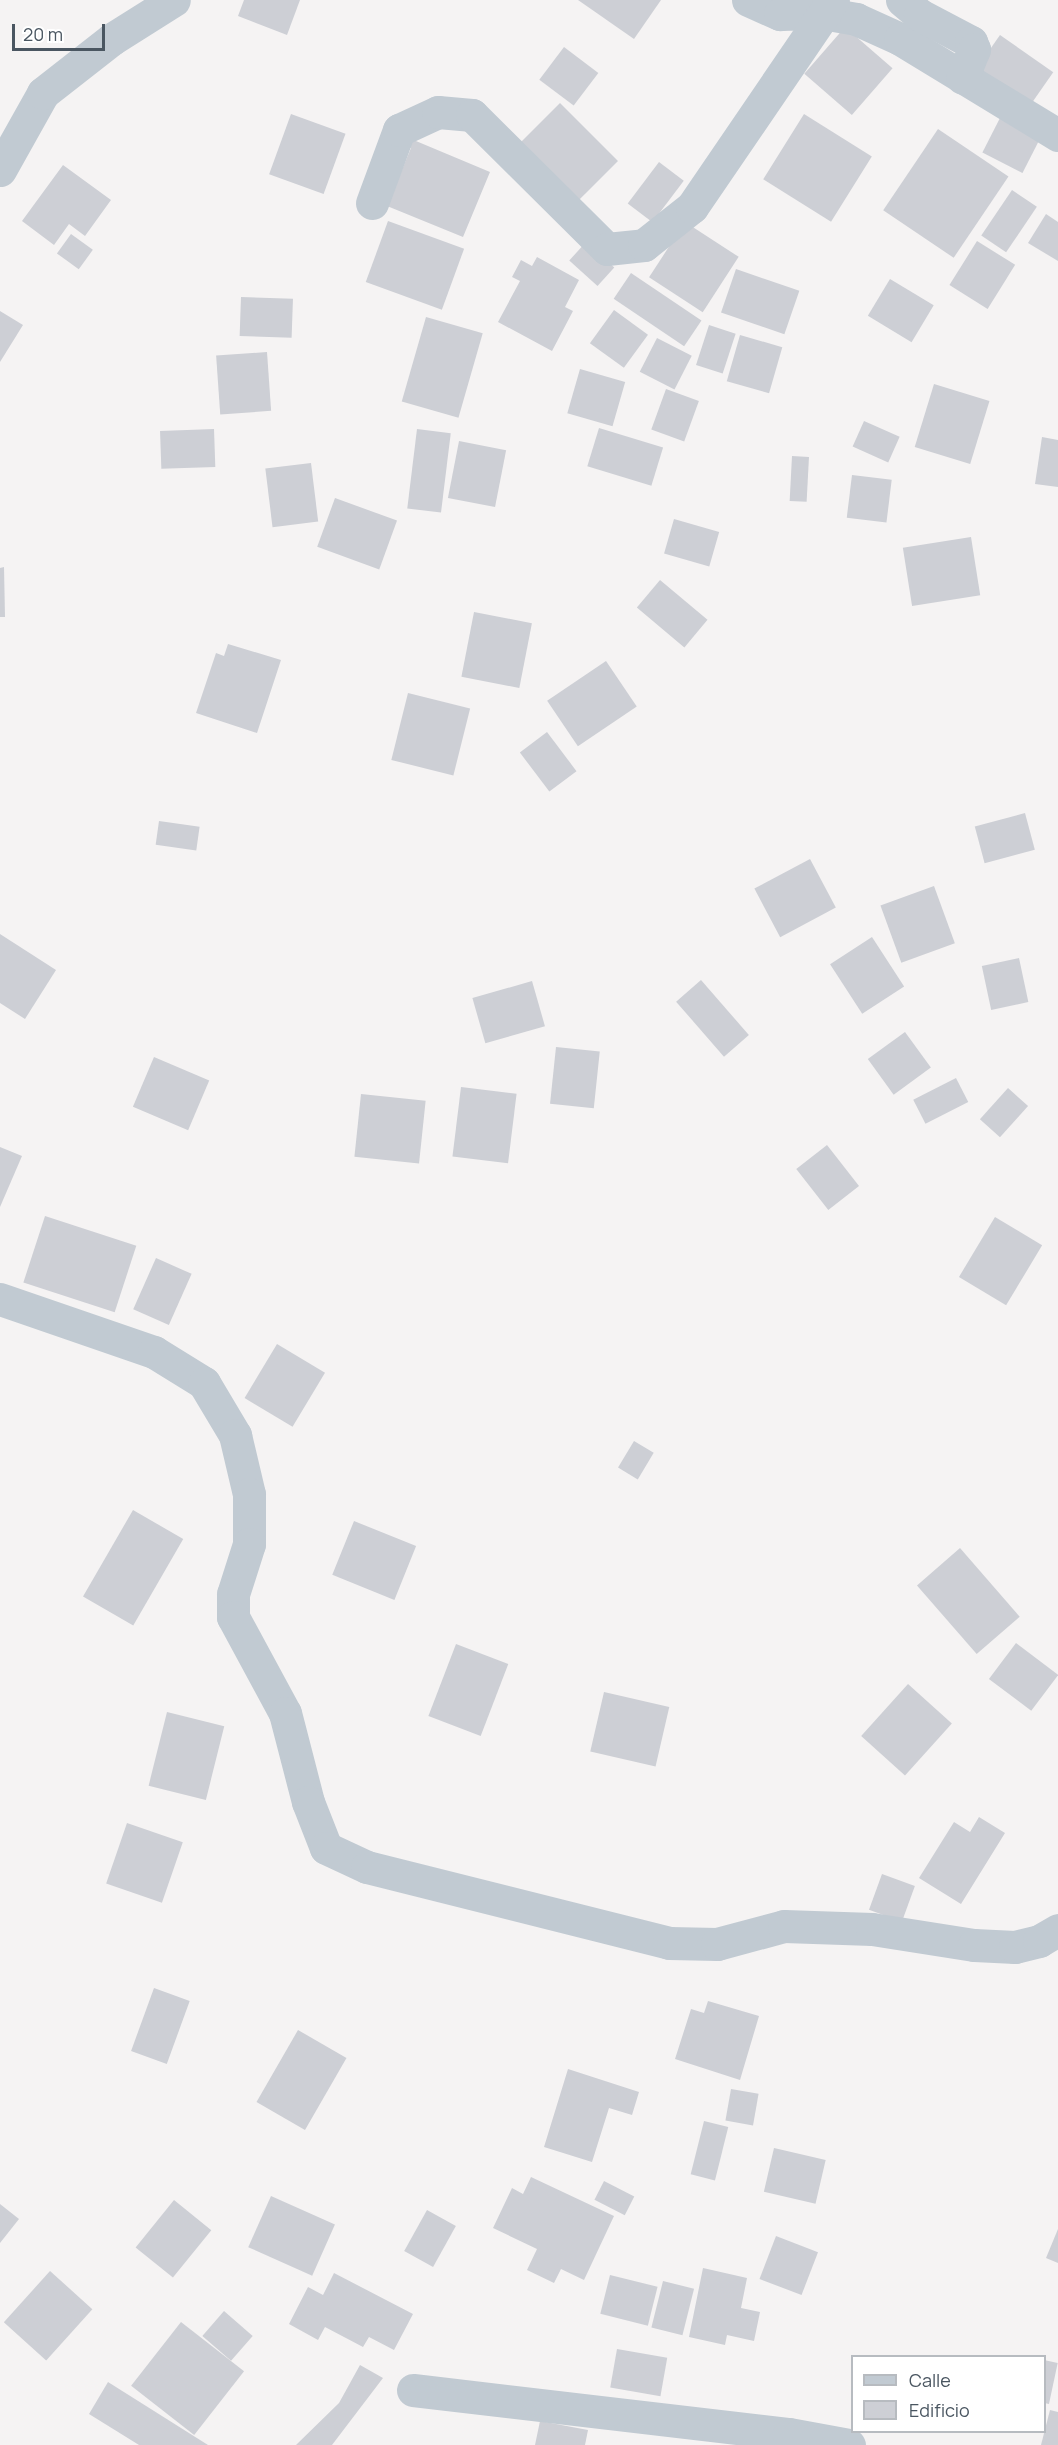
<!DOCTYPE html>
<style>
body{margin:0}
#map{position:relative;width:1058px;height:2445px;overflow:hidden;background:#f5f3f3;font-family:Manrope,sans-serif}
div>[style]{position:absolute}
[style*='--x']{left:calc(var(--x)*1px);top:calc(var(--y)*1px);width:calc(var(--w)*1px);rotate:calc(var(--a)*1deg)}
.building>*{inset:0;background:#cdcfd5;transform-origin:0 0}
.minor>*{height:33px;margin:-16.5px;padding:0 16.5px;transform-origin:16.5px;border-radius:16.5px;background:#c1cad2}
span{translate:-50% -50%;white-space:nowrap;text-align:center;line-height:1.15;-webkit-text-stroke:4.5px #fff;paint-order:stroke}
.legend{position:absolute;left:851px;top:2355px;width:195px;height:78px;box-sizing:border-box;background:#fff;border:2px solid #b7bbc0;margin:0;padding:8px 10px;list-style:none;font-size:18px;color:#4a5661}
.legend li{display:flex;align-items:center;gap:12px;height:30px}
.legend b{width:30px;border:2px solid #b7bbc0}
.scale{position:absolute;left:12px;top:24px;width:93px;height:27px;box-sizing:border-box;border:3px solid #4a5661;border-top:0;padding-left:8px;font-size:18px;line-height:21px;white-space:nowrap;color:#4a5661;-webkit-text-stroke:4px #fff;paint-order:stroke}
</style>
<div id="map">
<div class="building">
<i style="clip-path:polygon(244px 0,300px 0,287px 35px,238px 16px)"></i>
<i style="clip-path:polygon(578px 0,661px 0,634px 39px)"></i>
<i style="left:845px;top:27px;width:63px;height:62px;rotate:41deg"></i>
<i style="left:1000px;top:35px;width:65px;height:42px;rotate:35deg"></i>
<i style="left:564px;top:47px;width:43px;height:41px;rotate:37deg"></i>
<i style="left:560px;top:103px;width:82px;height:58px;rotate:45deg"></i>
<i style="left:291px;top:114px;width:58px;height:64px;rotate:20deg"></i>
<i style="left:804px;top:114px;width:80px;height:77px;rotate:32deg"></i>
<i style="left:1001px;top:116px;width:45px;height:41px;rotate:27deg"></i>
<i style="left:938px;top:129px;width:85px;height:98px;rotate:34deg"></i>
<i style="clip-path:polygon(404px 136px,490px 172px,463px 237px,387px 206px,411px 148px,401px 144px)"></i>
<i style="left:659px;top:162px;width:31px;height:52px;rotate:37deg"></i>
<i style="clip-path:polygon(63px 165px,111px 200px,85px 236px,69px 224px,54px 245px,22px 221px)"></i>
<i style="left:1012px;top:190px;width:30px;height:55px;rotate:34deg"></i>
<i style="clip-path:polygon(1046px 214px,1058px 222px,1058px 261px,1028px 243px)"></i>
<i style="left:388px;top:221px;width:81px;height:65px;rotate:20deg"></i>
<i style="left:685px;top:222px;width:64px;height:66px;rotate:33deg"></i>
<i style="left:71px;top:234px;width:27px;height:24px;rotate:36deg"></i>
<i style="left:977px;top:241px;width:45px;height:52px;rotate:32deg"></i>
<i style="left:586px;top:242px;width:38px;height:25px;rotate:42deg"></i>
<i style="clip-path:polygon(537px 257px,579px 280px,565px 307px,573px 311px,552px 351px,498px 322px,520px 281px,512px 277px,521px 260px,532px 266px)"></i>
<i style="left:736px;top:269px;width:67px;height:46px;rotate:19deg"></i>
<i style="left:631px;top:273px;width:85px;height:31px;rotate:34deg"></i>
<i style="left:890px;top:279px;width:51px;height:43px;rotate:31deg"></i>
<i style="left:241px;top:297px;width:52px;height:39px;rotate:2deg"></i>
<i style="left:614px;top:310px;width:42px;height:41px;rotate:36deg"></i>
<i style="clip-path:polygon(0 311px,23px 325px,0 362px)"></i>
<i style="left:426px;top:317px;width:59px;height:88px;rotate:16deg"></i>
<i style="left:709px;top:325px;width:28px;height:42px;rotate:18deg"></i>
<i style="left:740px;top:335px;width:44px;height:48px;rotate:16deg"></i>
<i style="left:657px;top:338px;width:39px;height:38px;rotate:27deg"></i>
<i style="left:267px;top:352px;width:59px;height:51px;rotate:86deg"></i>
<i style="left:580px;top:369px;width:47px;height:46px;rotate:16deg"></i>
<i style="left:934px;top:384px;width:58px;height:66px;rotate:17deg"></i>
<i style="left:666px;top:389px;width:35px;height:43px;rotate:20deg"></i>
<i style="left:864px;top:421px;width:39px;height:28px;rotate:24deg"></i>
<i style="left:599px;top:428px;width:67px;height:40px;rotate:17deg"></i>
<i style="left:214px;top:429px;width:38px;height:54px;rotate:88deg"></i>
<i style="left:417px;top:429px;width:34px;height:80px;rotate:7deg"></i>
<i style="clip-path:polygon(1042px 437px,1058px 440px,1058px 487px,1035px 484px)"></i>
<i style="left:459px;top:441px;width:48px;height:58px;rotate:11deg"></i>
<i style="left:792px;top:456px;width:17px;height:45px;rotate:3deg"></i>
<i style="left:311px;top:463px;width:59px;height:46px;rotate:83deg"></i>
<i style="left:852px;top:475px;width:40px;height:43px;rotate:7deg"></i>
<i style="left:335px;top:498px;width:66px;height:52px;rotate:20deg"></i>
<i style="left:674px;top:519px;width:47px;height:36px;rotate:16deg"></i>
<i style="left:971px;top:537px;width:59px;height:69px;rotate:81deg"></i>
<i style="clip-path:polygon(4px 567px,5px 617px,0 617px,0 568px)"></i>
<i style="left:660px;top:580px;width:62px;height:36px;rotate:40deg"></i>
<i style="left:474px;top:612px;width:59px;height:66px;rotate:11deg"></i>
<i style="clip-path:polygon(228px 644px,281px 660px,257px 733px,196px 713px,216px 653px,224px 656px)"></i>
<i style="left:606px;top:661px;width:55px;height:71px;rotate:56deg"></i>
<i style="left:408px;top:693px;width:64px;height:69px;rotate:14deg"></i>
<i style="left:547px;top:732px;width:49px;height:34px;rotate:53deg"></i>
<i style="left:1025px;top:813px;width:38px;height:52px;rotate:75deg"></i>
<i style="left:159px;top:821px;width:41px;height:24px;rotate:8deg"></i>
<i style="left:810px;top:859px;width:55px;height:63px;rotate:62deg"></i>
<i style="left:934px;top:886px;width:61px;height:57px;rotate:70deg"></i>
<i style="clip-path:polygon(0 934px,56px 970px,25px 1019px,0 1003px)"></i>
<i style="left:872px;top:937px;width:59px;height:50px;rotate:57deg"></i>
<i style="left:1019px;top:958px;width:45px;height:38px;rotate:78deg"></i>
<i style="left:701px;top:980px;width:73px;height:33px;rotate:49deg"></i>
<i style="left:532px;top:981px;width:47px;height:62px;rotate:74deg"></i>
<i style="left:905px;top:1032px;width:44px;height:46px;rotate:54deg"></i>
<i style="left:556px;top:1047px;width:44px;height:57px;rotate:6deg"></i>
<i style="left:154px;top:1057px;width:60px;height:54px;rotate:23deg"></i>
<i style="left:956px;top:1078px;width:27px;height:48px;rotate:63deg"></i>
<i style="left:461px;top:1087px;width:56px;height:70px;rotate:7deg"></i>
<i style="left:1008px;top:1088px;width:27px;height:42px;rotate:42deg"></i>
<i style="left:361px;top:1094px;width:65px;height:63px;rotate:6deg"></i>
<i style="left:827px;top:1145px;width:52px;height:39px;rotate:52deg"></i>
<i style="clip-path:polygon(0 1147px,22px 1156px,0 1207px)"></i>
<i style="left:45px;top:1216px;width:96px;height:70px;rotate:18deg"></i>
<i style="left:995px;top:1217px;width:55px;height:70px;rotate:31deg"></i>
<i style="left:156px;top:1258px;width:39px;height:56px;rotate:24deg"></i>
<i style="left:277px;top:1344px;width:56px;height:63px;rotate:31deg"></i>
<i style="left:634px;top:1441px;width:23px;height:31px;rotate:31deg"></i>
<i style="left:133px;top:1510px;width:58px;height:100px;rotate:30deg"></i>
<i style="left:354px;top:1521px;width:67px;height:58px;rotate:22deg"></i>
<i style="left:960px;top:1548px;width:91px;height:57px;rotate:49deg"></i>
<i style="left:1016px;top:1643px;width:53px;height:45px;rotate:37deg"></i>
<i style="left:456px;top:1644px;width:56px;height:77px;rotate:21deg"></i>
<i style="left:908px;top:1684px;width:59px;height:70px;rotate:42deg"></i>
<i style="left:604px;top:1692px;width:67px;height:61px;rotate:13deg"></i>
<i style="left:167px;top:1712px;width:59px;height:76px;rotate:14deg"></i>
<i style="clip-path:polygon(979px 1817px,1005px 1833px,961px 1904px,919px 1878px,954px 1822px,970px 1832px)"></i>
<i style="left:127px;top:1823px;width:59px;height:64px;rotate:19deg"></i>
<i style="left:882px;top:1874px;width:35px;height:38px;rotate:20deg"></i>
<i style="left:154px;top:1988px;width:38px;height:67px;rotate:20deg"></i>
<i style="clip-path:polygon(708px 2001px,759px 2016px,740px 2080px,675px 2059px,691px 2009px,704px 2013px)"></i>
<i style="left:298px;top:2030px;width:56px;height:83px;rotate:30deg"></i>
<i style="clip-path:polygon(568px 2069px,639px 2092px,632px 2115px,609px 2108px,592px 2162px,544px 2147px)"></i>
<i style="left:731px;top:2089px;width:28px;height:32px;rotate:10deg"></i>
<i style="left:704px;top:2121px;width:25px;height:55px;rotate:14deg"></i>
<i style="left:774px;top:2148px;width:53px;height:45px;rotate:13deg"></i>
<i style="clip-path:polygon(531px 2177px,614px 2216px,584px 2280px,561px 2269px,554px 2283px,527px 2270px,537px 2249px,493px 2228px,512px 2188px,523px 2194px)"></i>
<i style="left:604px;top:2181px;width:34px;height:21px;rotate:27deg"></i>
<i style="left:271px;top:2196px;width:70px;height:56px;rotate:24deg"></i>
<i style="left:174px;top:2200px;width:48px;height:61px;rotate:39deg"></i>
<i style="clip-path:polygon(0 2204px,19px 2219px,0 2243px)"></i>
<i style="left:427px;top:2210px;width:33px;height:47px;rotate:29deg"></i>
<i style="clip-path:polygon(1058px 2229px,1058px 2263px,1046px 2258px)"></i>
<i style="left:776px;top:2236px;width:45px;height:46px;rotate:21deg"></i>
<i style="clip-path:polygon(703px 2268px,747px 2278px,741px 2308px,760px 2312px,754px 2341px,727px 2335px,725px 2345px,689px 2337px)"></i>
<i style="left:50px;top:2271px;width:57px;height:69px;rotate:42deg"></i>
<i style="clip-path:polygon(334px 2273px,413px 2314px,394px 2350px,369px 2337px,363px 2347px,325px 2327px,318px 2340px,289px 2324px,308px 2287px,323px 2295px)"></i>
<i style="left:610px;top:2275px;width:49px;height:40px;rotate:14deg"></i>
<i style="left:663px;top:2281px;width:32px;height:48px;rotate:14deg"></i>
<i style="left:224px;top:2311px;width:38px;height:33px;rotate:41deg"></i>
<i style="left:181px;top:2322px;width:80px;height:81px;rotate:38deg"></i>
<i style="left:617px;top:2349px;width:51px;height:39px;rotate:10deg"></i>
<i style="left:1044px;top:2360px;width:14px;height:42px;rotate:12deg"></i>
<i style="clip-path:polygon(360px 2365px,383px 2378px,332px 2445px,296px 2445px,339px 2403px)"></i>
<i style="clip-path:polygon(108px 2382px,208px 2445px,139px 2445px,89px 2414px)"></i>
<i style="clip-path:polygon(1050px 2410px,1058px 2412px,1058px 2445px,1041px 2445px)"></i>
<i style="clip-path:polygon(540px 2421px,588px 2430px,585px 2445px,535px 2445px)"></i>
</div>
<div class="minor">
<i style="--x:748;--y:0;--w:35;--a:24"></i>
<i style="--x:780;--y:14;--w:42;--a:-1.4"></i>
<i style="--x:822;--y:13;--w:35;--a:10"></i>
<i style="--x:856;--y:19;--w:48;--a:24.4"></i>
<i style="--x:900;--y:39;--w:185;--a:31.3"></i>
<i style="--x:902;--y:0;--w:23;--a:40"></i>
<i style="--x:920;--y:15;--w:58;--a:27.9"></i>
<i style="--x:971;--y:42;--w:8;--a:67"></i>
<i style="--x:974;--y:49;--w:31;--a:112"></i>
<i style="--x:0;--y:170;--w:88;--a:-60.8"></i>
<i style="--x:43;--y:93;--w:88;--a:-38"></i>
<i style="--x:112;--y:39;--w:73;--a:-32.2"></i>
<i style="--x:372;--y:203;--w:78;--a:-69.7"></i>
<i style="--x:399;--y:130;--w:43;--a:-24.8"></i>
<i style="--x:438;--y:112;--w:34;--a:5"></i>
<i style="--x:472;--y:115;--w:190;--a:44.8"></i>
<i style="--x:607;--y:249;--w:37;--a:-6"></i>
<i style="--x:644;--y:245;--w:61;--a:-38.4"></i>
<i style="--x:692;--y:207;--w:250;--a:-55.7"></i>
<i style="--x:0;--y:1299;--w:163;--a:19"></i>
<i style="--x:154;--y:1352;--w:59;--a:31.8"></i>
<i style="--x:204;--y:1383;--w:61;--a:59.2"></i>
<i style="--x:235;--y:1435;--w:61;--a:76.7"></i>
<i style="--x:249;--y:1494;--w:50;--a:90"></i>
<i style="--x:249;--y:1544;--w:52;--a:107.7"></i>
<i style="--x:233;--y:1594;--w:23;--a:90"></i>
<i style="--x:233;--y:1617;--w:109;--a:61.6"></i>
<i style="--x:285;--y:1713;--w:92;--a:75.5"></i>
<i style="--x:308;--y:1802;--w:49;--a:68.6"></i>
<i style="--x:326;--y:1848;--w:45;--a:24.9"></i>
<i style="--x:367;--y:1867;--w:311;--a:14.1"></i>
<i style="--x:669;--y:1943;--w:48;--a:1.2"></i>
<i style="--x:717;--y:1944;--w:69;--a:-15"></i>
<i style="--x:784;--y:1926;--w:88;--a:2"></i>
<i style="--x:872;--y:1929;--w:103;--a:8.9"></i>
<i style="--x:974;--y:1945;--w:41;--a:2.8"></i>
<i style="--x:1015;--y:1947;--w:25;--a:-14"></i>
<i style="--x:1039;--y:1941;--w:22;--a:-30"></i>
<i style="--x:413;--y:2390;--w:379;--a:6.7"></i>
<i style="--x:789;--y:2434;--w:61;--a:10.4"></i>
</div>
<ul class="legend">
<li><b style="height:8px;background:#c1cad2"></b>Calle</li>
<li><b style="height:16px;background:#cdcfd5"></b>Edificio</li>
</ul>
<div class="scale">20 m</div>
</div>
